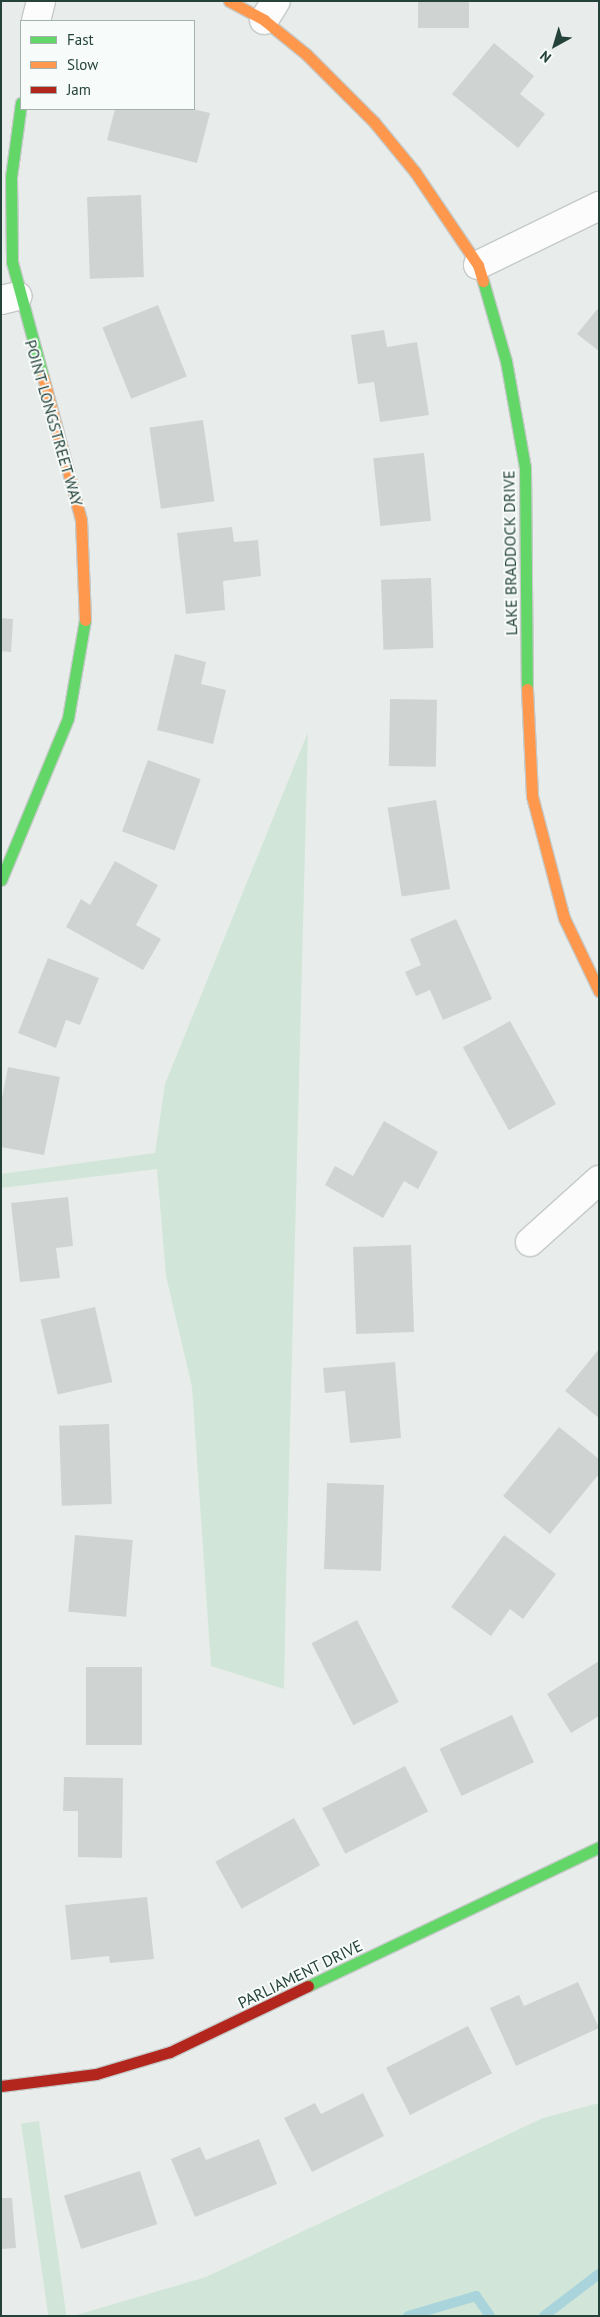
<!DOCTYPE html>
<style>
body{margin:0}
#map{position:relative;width:600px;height:2317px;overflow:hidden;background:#e8edeb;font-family:"PT Sans",sans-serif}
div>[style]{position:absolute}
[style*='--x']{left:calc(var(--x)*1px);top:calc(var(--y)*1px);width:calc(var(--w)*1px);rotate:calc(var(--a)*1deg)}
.green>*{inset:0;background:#d1e6d8;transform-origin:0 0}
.stream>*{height:10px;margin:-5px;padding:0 5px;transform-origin:5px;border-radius:5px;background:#a9d4db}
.building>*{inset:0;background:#cfd4d2;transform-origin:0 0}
.roads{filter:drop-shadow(1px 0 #c5cac8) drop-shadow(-1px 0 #c5cac8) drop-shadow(0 1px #c5cac8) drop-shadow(0 -1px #c5cac8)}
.street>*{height:28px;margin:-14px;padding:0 14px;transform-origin:14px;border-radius:14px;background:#fcfcfc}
.fast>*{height:11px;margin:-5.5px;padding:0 5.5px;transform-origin:5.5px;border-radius:5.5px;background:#63d668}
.slow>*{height:11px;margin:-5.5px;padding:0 5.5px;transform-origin:5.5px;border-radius:5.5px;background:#ff974d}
.jam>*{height:11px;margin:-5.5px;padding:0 5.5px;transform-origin:5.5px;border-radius:5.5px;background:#b3261e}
span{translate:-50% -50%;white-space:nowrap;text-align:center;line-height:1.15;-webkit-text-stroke:4px #f7fbf9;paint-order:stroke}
.street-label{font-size:16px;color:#24423a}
.frame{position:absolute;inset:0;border:2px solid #24423a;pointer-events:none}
.legend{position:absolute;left:20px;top:20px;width:175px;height:90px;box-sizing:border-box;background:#f7fbf9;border:1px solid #a3b1ad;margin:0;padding:6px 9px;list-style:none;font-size:15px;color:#24423a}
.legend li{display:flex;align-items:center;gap:10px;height:25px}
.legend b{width:25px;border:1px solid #a3b1ad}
.north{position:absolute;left:530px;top:20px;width:50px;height:50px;-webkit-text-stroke:4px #f7fbf9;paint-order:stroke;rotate:219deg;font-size:14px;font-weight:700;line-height:20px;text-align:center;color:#24423a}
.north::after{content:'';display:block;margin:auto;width:18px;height:22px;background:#24423a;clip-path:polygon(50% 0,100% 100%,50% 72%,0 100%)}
</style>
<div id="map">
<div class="green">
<i style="clip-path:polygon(308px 732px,286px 1587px,284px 1689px,211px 1666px,192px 1387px,166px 1276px,157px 1169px,1px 1188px,1px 1174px,155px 1153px,165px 1084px)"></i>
<i style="clip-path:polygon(599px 2103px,599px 2316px,73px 2316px,206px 2277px,543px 2118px)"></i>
<i style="left:39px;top:2121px;width:197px;height:18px;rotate:82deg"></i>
</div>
<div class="stream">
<i style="--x:408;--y:2316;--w:71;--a:-16.4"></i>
<i style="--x:476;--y:2296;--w:24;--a:55"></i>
<i style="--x:544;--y:2316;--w:69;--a:-37.4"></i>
</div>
<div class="building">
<i style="left:418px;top:1px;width:51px;height:27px"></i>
<i style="clip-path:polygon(494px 43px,534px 76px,520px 94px,545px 114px,518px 148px,452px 94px)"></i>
<i style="clip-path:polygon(115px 109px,193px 109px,210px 113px,197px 163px,107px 140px)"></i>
<i style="left:141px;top:195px;width:82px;height:54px;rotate:88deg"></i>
<i style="left:158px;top:305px;width:77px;height:60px;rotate:68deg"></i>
<i style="clip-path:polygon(599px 307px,599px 351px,577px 334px)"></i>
<i style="clip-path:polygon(384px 330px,387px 347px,417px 342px,429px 415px,380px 422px,374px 382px,358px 384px,351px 335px)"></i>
<i style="left:203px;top:420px;width:82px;height:54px;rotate:82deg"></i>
<i style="left:424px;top:453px;width:68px;height:51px;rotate:84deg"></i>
<i style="clip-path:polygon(232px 527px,234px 542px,258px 540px,261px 576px,223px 581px,225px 610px,186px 614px,177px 533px)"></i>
<i style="left:431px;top:578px;width:70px;height:50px;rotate:88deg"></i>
<i style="clip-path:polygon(1px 618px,13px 619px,11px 652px,1px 651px)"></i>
<i style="clip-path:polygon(175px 654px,206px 662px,201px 684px,226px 690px,213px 744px,157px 730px)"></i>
<i style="left:390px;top:699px;width:47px;height:67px;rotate:1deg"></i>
<i style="left:148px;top:760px;width:56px;height:76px;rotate:20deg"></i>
<i style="left:436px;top:800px;width:90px;height:49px;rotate:81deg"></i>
<i style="clip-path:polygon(115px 861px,158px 885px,136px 925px,161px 939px,143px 970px,66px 927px,81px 899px,90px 905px)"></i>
<i style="clip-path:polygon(456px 919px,492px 999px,443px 1020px,430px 990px,416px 996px,405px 972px,421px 965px,410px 939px)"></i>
<i style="clip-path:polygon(48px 958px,99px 978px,80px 1025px,66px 1020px,56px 1048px,18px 1033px)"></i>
<i style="left:510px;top:1021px;width:95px;height:54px;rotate:61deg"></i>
<i style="clip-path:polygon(8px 1067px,60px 1077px,44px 1155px,1px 1147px,1px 1103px)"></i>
<i style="clip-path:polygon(384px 1121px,438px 1152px,418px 1189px,404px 1181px,383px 1218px,325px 1185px,335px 1166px,353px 1176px)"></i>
<i style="clip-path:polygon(68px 1197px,73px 1246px,56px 1248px,60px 1278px,20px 1282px,11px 1203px)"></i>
<i style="left:411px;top:1245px;width:87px;height:58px;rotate:88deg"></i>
<i style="left:95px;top:1307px;width:77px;height:56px;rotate:77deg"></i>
<i style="clip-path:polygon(599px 1349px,599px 1418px,565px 1391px)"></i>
<i style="clip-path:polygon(395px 1362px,401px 1438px,350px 1443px,345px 1391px,325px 1393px,323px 1368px)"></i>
<i style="left:109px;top:1424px;width:80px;height:50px;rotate:88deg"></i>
<i style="clip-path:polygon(559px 1427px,599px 1459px,599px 1474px,550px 1534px,503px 1496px)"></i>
<i style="left:327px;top:1483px;width:57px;height:86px;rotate:2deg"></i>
<i style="left:75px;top:1535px;width:58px;height:77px;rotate:5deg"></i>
<i style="clip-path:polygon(504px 1535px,556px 1574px,523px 1619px,510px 1609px,491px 1636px,451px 1607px)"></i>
<i style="left:357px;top:1620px;width:92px;height:51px;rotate:63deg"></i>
<i style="clip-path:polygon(599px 1661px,599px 1716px,571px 1733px,547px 1694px)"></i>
<i style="left:86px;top:1667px;width:56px;height:78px"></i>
<i style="left:512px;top:1715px;width:52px;height:80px;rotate:65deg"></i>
<i style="left:405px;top:1766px;width:51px;height:93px;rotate:63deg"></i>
<i style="clip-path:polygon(64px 1777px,123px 1778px,122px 1858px,78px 1857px,78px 1811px,63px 1811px)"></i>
<i style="left:294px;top:1818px;width:54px;height:90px;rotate:61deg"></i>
<i style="clip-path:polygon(147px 1897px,154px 1959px,110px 1963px,109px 1956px,71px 1960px,65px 1905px)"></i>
<i style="clip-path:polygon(578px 1982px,599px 2028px,516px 2066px,490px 2008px,519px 1995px,524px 2006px)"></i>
<i style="left:468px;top:2026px;width:53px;height:92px;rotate:63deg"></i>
<i style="clip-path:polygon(363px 2093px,384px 2136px,312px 2172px,284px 2118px,315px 2103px,321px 2114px)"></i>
<i style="clip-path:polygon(259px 2139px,277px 2184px,195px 2217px,171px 2159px,200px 2147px,206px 2160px)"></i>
<i style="left:140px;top:2171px;width:56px;height:80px;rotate:72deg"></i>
<i style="clip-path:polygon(1px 2198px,12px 2198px,16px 2248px,1px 2249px)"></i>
</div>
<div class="roads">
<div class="street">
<i style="--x:264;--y:20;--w:22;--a:-58"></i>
<i style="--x:36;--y:21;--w:21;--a:-76"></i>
<i style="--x:478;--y:265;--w:135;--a:-26"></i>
<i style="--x:1;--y:300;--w:17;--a:-13"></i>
<i style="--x:530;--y:1242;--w:93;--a:-41.9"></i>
</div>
<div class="fast">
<i style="--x:21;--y:103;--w:75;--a:97.7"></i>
<i style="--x:11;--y:177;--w:85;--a:89.3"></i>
<i style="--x:12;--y:262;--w:119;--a:74.9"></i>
<i style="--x:483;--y:281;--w:83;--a:74"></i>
<i style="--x:506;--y:361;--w:109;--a:79.9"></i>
<i style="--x:525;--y:468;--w:221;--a:89.5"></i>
<i style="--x:1;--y:880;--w:175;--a:-67.5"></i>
<i style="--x:68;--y:718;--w:99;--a:-80.2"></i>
<i style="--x:308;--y:1986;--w:322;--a:-25.5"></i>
</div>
<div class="slow">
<i style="--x:229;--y:1;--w:40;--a:28"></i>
<i style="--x:264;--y:20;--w:54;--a:39"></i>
<i style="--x:306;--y:54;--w:96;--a:45"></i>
<i style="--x:374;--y:122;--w:65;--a:50.6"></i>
<i style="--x:415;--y:172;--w:112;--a:55.9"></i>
<i style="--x:478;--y:265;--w:17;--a:73"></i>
<i style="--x:43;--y:377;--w:148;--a:75.1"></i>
<i style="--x:81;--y:520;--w:100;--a:87.7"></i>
<i style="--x:527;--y:689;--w:107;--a:87.3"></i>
<i style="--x:532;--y:796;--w:126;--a:75.3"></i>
<i style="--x:564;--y:918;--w:81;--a:64.4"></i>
</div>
<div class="jam">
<i style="--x:1;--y:2086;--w:96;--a:-7.2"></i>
<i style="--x:96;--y:2074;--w:77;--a:-16.6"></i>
<i style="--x:170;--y:2052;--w:153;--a:-25.6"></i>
</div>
</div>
<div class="street-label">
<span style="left:54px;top:423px;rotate:74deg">POINT LONGSTREET WAY</span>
<span style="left:510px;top:553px;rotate:-91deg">LAKE BRADDOCK DRIVE</span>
<span style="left:300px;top:1974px;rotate:-26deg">PARLIAMENT DRIVE</span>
</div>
<div class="frame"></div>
<ul class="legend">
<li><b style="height:6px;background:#63d668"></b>Fast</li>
<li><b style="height:6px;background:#ff974d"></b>Slow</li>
<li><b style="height:6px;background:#b3261e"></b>Jam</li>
</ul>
<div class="north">N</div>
</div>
